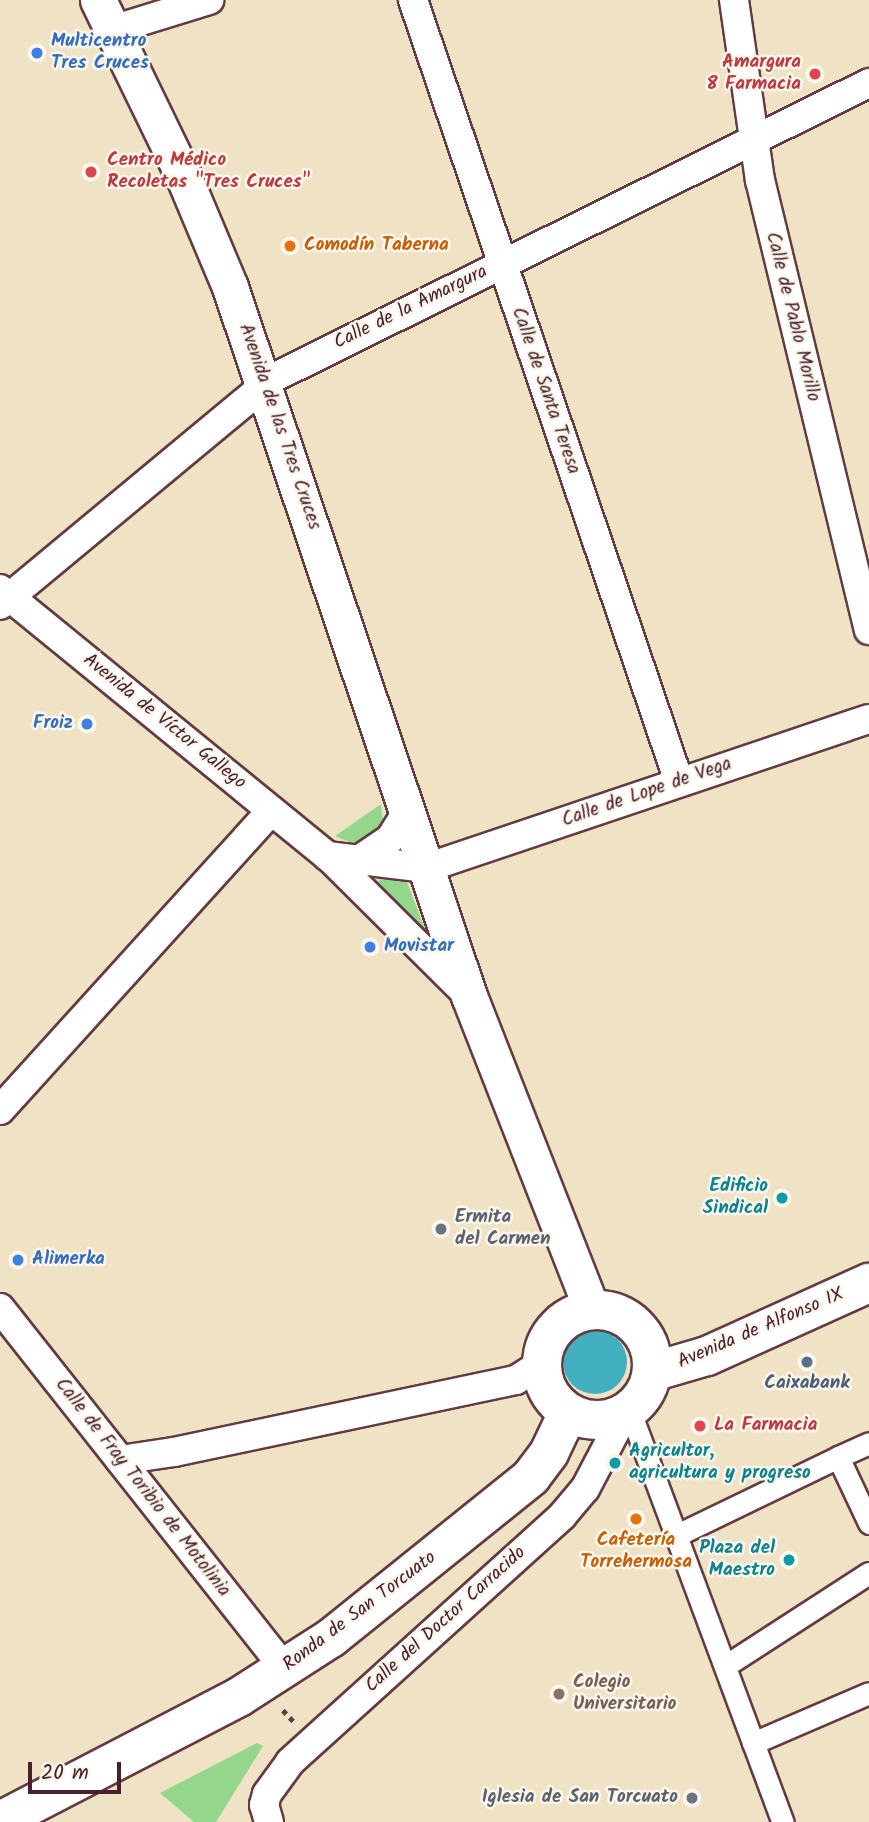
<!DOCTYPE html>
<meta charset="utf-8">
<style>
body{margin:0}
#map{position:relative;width:869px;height:1822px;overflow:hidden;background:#f0e2c5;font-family:Kalam,sans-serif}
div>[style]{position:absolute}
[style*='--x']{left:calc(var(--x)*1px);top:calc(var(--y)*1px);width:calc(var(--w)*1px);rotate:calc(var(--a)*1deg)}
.green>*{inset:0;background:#95d68d}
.water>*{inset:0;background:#42afc0}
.round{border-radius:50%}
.path>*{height:4.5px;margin-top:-2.25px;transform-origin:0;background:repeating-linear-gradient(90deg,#633c42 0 5px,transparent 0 10px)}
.roads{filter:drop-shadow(2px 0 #633c42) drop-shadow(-2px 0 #633c42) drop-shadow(0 2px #633c42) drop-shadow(0 -2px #633c42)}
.pedestrian>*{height:21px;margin:-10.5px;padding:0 10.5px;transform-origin:10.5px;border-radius:10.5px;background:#fff}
.minor>*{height:28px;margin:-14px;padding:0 14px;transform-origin:14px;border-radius:14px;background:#fff}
.tertiary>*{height:35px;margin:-17.5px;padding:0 17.5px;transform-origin:17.5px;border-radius:17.5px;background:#fff}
.secondary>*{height:38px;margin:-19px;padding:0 19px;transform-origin:19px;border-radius:19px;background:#fff}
.secondary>.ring{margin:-19px;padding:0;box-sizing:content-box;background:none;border:38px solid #fff;border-radius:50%}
.dots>*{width:19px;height:19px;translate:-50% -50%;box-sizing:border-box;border:4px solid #fbf7ec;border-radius:50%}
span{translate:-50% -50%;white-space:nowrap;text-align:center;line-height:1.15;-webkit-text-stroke:5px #fbf7ec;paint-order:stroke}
.shop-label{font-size:19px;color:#366cbe;font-weight:700}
.left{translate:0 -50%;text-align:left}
.right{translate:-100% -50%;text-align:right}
.health-label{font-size:19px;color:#be3a42;font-weight:700}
.food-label{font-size:19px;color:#c56008;font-weight:700}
.street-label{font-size:19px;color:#4a1f2b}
.culture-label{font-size:19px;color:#0d838f;font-weight:700}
.worship-label{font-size:19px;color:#5b616d;font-weight:700}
.service-label{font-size:19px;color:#4e5e75;font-weight:700}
.education-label{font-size:19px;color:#785e54;font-weight:700}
.scale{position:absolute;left:28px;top:1762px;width:93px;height:32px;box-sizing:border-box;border:4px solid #4a1f2b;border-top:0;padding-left:9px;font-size:21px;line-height:24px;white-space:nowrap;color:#4a1f2b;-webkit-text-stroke:5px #fbf7ec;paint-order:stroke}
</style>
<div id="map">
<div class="green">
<i style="clip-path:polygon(381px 804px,383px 823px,369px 839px,352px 843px,335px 836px)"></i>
<i style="clip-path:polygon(381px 876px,407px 882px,428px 937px,376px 888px)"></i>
<i style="clip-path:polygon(257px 1743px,263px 1746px,216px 1822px,194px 1822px,160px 1793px)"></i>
</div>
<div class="water">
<i class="round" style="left:563px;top:1330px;width:64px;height:64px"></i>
</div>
<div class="path">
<i style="--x:283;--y:1710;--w:16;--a:47"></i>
</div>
<div class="roads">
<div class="pedestrian">
<i style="--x:629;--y:1409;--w:441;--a:69.6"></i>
<i style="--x:838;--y:1457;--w:34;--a:-24"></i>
<i style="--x:677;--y:1535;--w:179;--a:-25.8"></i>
<i style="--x:838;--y:1457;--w:73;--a:64.8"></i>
<i style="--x:725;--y:1666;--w:171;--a:-32.9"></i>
<i style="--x:753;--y:1743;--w:126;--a:-23.3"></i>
</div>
<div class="minor">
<i style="--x:413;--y:0;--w:826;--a:71.21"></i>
<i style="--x:734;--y:0;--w:182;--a:81.8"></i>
<i style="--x:760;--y:180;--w:463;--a:76.4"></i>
<i style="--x:112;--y:30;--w:102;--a:-17.2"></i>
<i style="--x:0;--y:589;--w:427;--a:39.2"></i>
<i style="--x:331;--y:859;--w:193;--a:44.8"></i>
<i style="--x:0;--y:605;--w:357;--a:-39.7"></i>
<i style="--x:275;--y:377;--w:663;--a:-26.33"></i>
<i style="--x:327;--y:856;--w:100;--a:6.9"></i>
<i style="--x:426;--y:868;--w:467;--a:-18.6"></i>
<i style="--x:360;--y:859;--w:36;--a:-34"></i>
<i style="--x:390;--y:839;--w:32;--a:-58"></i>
<i style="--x:0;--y:1110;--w:404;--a:-47.8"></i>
<i style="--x:0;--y:1308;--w:460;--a:51.7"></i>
<i style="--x:120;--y:1460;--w:55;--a:-8.4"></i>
<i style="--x:174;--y:1452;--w:349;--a:-11.9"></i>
<i style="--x:516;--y:1380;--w:30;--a:-33"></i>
<i style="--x:269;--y:1822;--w:18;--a:-106"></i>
<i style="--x:264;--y:1805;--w:11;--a:-75"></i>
<i style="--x:267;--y:1794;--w:39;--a:-54"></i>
<i style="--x:290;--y:1762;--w:367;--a:-42.1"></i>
<i style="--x:562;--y:1516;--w:35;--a:-50"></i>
<i style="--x:585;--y:1489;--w:88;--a:-62.3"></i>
</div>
<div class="tertiary">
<i style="--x:98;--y:0;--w:195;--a:64.1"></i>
<i style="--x:183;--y:175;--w:121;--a:67.2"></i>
<i style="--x:230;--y:287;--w:748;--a:71.37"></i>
<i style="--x:469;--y:996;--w:337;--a:68.6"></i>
</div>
<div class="secondary">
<i class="ring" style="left:542px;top:1310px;width:72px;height:72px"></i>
<i style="--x:652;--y:1372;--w:57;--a:-16.2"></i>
<i style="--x:707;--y:1356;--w:178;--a:-24.3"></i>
<i style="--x:0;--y:1821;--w:269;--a:-27.4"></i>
<i style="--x:239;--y:1697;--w:109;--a:-32.7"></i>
<i style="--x:331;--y:1638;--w:257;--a:-38.8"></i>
<i style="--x:531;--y:1477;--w:30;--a:-53"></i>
<i style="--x:549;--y:1453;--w:44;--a:-64.6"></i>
</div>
</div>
<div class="dots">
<i style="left:37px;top:53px;background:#3f7fe0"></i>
<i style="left:815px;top:74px;background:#e0444e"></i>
<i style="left:91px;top:172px;background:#e0444e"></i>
<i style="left:290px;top:246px;background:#e8710a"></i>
<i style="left:87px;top:724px;background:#3f7fe0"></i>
<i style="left:370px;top:947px;background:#3f7fe0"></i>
<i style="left:782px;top:1198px;background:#0f9aa8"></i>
<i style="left:441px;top:1229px;background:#6b7280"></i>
<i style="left:18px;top:1260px;background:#3f7fe0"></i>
<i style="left:807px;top:1362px;background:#5c6f8a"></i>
<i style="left:700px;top:1426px;background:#e0444e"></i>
<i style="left:615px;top:1463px;background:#0f9aa8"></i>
<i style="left:636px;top:1519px;background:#e8710a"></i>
<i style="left:789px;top:1560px;background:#0f9aa8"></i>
<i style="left:559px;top:1694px;background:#8d6e63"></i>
<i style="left:692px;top:1798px;background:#6b7280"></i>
</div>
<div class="shop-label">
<span class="left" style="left:51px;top:53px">Multicentro<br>Tres Cruces</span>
<span class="right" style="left:73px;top:724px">Froiz</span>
<span class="left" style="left:384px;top:947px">Movistar</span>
<span class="left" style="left:32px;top:1260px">Alimerka</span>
</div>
<div class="health-label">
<span class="right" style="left:801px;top:74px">Amargura<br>8 Farmacia</span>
<span class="left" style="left:107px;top:172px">Centro Médico<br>Recoletas "Tres Cruces"</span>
<span class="left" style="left:714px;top:1426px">La Farmacia</span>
</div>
<div class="food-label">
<span class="left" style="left:304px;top:246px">Comodín Taberna</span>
<span style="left:636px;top:1552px">Cafetería<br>Torrehermosa</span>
</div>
<div class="street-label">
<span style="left:411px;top:308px;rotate:-26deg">Calle de la Amargura</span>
<span style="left:792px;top:317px;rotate:76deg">Calle de Pablo Morillo</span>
<span style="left:545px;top:391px;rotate:71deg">Calle de Santa Teresa</span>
<span style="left:279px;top:427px;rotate:71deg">Avenida de las Tres Cruces</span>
<span style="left:164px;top:722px;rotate:39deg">Avenida de Víctor Gallego</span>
<span style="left:647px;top:793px;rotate:-19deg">Calle de Lope de Vega</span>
<span style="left:761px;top:1329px;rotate:-23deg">Avenida de Alfonso IX</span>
<span style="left:142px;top:1488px;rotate:52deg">Calle de Fray Toribio de Motolinia</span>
<span style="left:360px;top:1612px;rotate:-37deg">Ronda de San Torcuato</span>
<span style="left:446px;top:1620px;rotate:-42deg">Calle del Doctor Carracido</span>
</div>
<div class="culture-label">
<span class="right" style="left:768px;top:1198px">Edificio<br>Sindical</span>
<span class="left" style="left:629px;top:1463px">Agricultor,<br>agricultura y progreso</span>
<span class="right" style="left:775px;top:1560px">Plaza del<br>Maestro</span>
</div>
<div class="worship-label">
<span class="left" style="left:455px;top:1229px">Ermita<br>del Carmen</span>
<span class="right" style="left:678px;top:1798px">Iglesia de San Torcuato</span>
</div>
<div class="service-label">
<span style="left:807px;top:1384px">Caixabank</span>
</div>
<div class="education-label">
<span class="left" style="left:573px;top:1694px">Colegio<br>Universitario</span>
</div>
<div class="scale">20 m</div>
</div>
